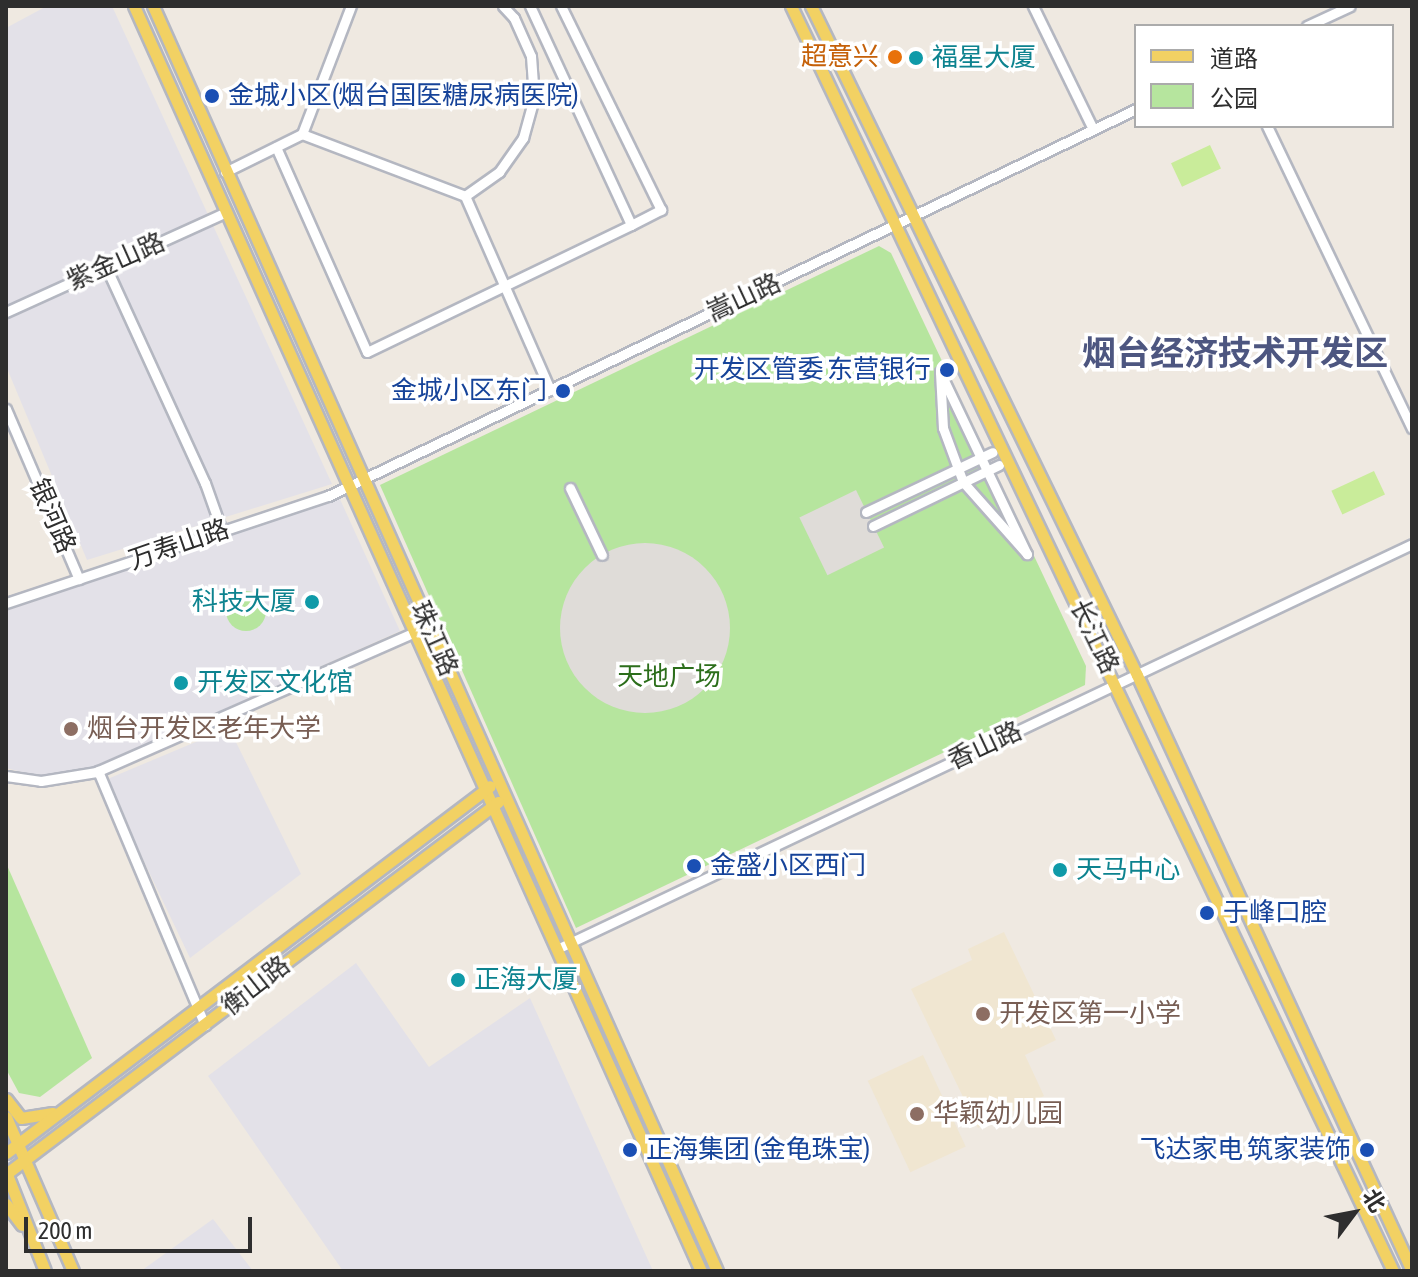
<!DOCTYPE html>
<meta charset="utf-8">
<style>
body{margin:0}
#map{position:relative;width:1418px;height:1277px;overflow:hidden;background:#efe9e1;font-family:"Asap Condensed","Noto Sans SC",sans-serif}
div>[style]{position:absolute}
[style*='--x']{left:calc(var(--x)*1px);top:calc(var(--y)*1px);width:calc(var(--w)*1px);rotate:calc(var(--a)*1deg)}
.industrial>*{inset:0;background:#e3e1e8}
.education>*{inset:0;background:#f0e6d1;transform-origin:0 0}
.green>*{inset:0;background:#b6e59e}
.round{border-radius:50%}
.pitch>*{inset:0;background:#c9ec9a;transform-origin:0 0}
.plaza>*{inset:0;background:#dfdcd8;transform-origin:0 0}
.roads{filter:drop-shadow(2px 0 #b4b7c1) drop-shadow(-2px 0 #b4b7c1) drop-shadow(0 2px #b4b7c1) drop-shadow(0 -2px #b4b7c1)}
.minor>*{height:9px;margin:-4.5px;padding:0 4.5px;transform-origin:4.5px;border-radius:4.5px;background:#fff}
.major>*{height:11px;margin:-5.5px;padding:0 5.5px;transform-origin:5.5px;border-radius:5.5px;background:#f2d163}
.dots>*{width:22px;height:22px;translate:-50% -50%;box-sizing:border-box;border:4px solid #fff;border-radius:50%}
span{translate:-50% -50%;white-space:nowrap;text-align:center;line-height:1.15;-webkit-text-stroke:7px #fff;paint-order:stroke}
.food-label{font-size:26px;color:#c56008}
.right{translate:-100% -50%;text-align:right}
.culture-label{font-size:26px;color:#0d838f}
.left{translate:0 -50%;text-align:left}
.transit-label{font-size:26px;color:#164399}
.street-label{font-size:26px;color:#2e2e2e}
.park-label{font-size:26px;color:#2c6e1b}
.education-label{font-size:26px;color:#785e54}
.district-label{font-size:34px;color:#4d5680;font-weight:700}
.frame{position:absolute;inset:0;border:8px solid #2e2e2e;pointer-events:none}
.legend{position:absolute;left:1134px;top:24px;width:260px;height:104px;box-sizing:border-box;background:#fff;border:2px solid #ababab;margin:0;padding:10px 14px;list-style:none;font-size:24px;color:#2e2e2e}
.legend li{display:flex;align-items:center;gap:16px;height:40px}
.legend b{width:40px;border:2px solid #ababab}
.north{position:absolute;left:1314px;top:1173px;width:80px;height:80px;-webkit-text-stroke:6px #fff;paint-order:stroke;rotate:58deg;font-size:22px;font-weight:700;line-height:32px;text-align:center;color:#2e2e2e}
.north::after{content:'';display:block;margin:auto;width:28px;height:36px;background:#2e2e2e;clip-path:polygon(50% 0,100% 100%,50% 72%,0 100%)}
.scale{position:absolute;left:24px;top:1217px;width:228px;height:36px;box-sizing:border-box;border:4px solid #2e2e2e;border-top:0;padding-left:10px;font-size:24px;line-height:28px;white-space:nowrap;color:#2e2e2e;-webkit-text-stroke:6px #fff;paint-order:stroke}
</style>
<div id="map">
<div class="industrial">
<i style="clip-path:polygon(47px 6px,112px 6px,332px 484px,87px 560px,6px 366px,6px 28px)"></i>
<i style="clip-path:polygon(339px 497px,400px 631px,89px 770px,38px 776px,6px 768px,6px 611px)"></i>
<i style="clip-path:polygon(229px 728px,301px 874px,190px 958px,108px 786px,110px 778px)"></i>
<i style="clip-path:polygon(356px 963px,429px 1067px,530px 998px,653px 1271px,343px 1271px,208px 1076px)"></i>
<i style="clip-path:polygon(213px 1219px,253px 1271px,141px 1271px)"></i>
</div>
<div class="education">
<i style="clip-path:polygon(1004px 932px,1056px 1040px,1025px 1055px,1044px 1096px,978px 1128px,911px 989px,972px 960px,968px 949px)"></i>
<i style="left:923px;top:1055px;width:101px;height:61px;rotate:65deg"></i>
</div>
<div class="green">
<i style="clip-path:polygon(879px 246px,891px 253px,1086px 666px,1085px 685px,576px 928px,380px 485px)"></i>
<i class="round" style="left:226px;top:591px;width:40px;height:40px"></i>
<i style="clip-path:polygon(6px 863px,92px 1058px,40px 1097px,19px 1093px,6px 1069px)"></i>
</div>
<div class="pitch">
<i style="left:1210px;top:145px;width:26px;height:43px;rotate:65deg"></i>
<i style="left:1374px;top:471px;width:26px;height:47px;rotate:65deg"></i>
</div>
<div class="plaza">
<i style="left:856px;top:490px;width:64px;height:63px;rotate:64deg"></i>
<i class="round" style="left:560px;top:543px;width:170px;height:170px"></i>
</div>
<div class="roads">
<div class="minor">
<i style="--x:530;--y:6;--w:241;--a:65.2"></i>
<i style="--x:1033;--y:6;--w:137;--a:64"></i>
<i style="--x:1307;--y:26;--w:47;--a:-24.9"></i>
<i style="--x:1267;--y:126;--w:335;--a:64.4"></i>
<i style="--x:302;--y:134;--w:174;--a:20.8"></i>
<i style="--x:465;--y:196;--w:42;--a:-35.2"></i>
<i style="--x:499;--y:172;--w:42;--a:-54.8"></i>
<i style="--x:523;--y:138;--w:41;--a:-74.6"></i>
<i style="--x:534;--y:98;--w:42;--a:-94.1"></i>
<i style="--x:531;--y:56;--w:42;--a:-114.1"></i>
<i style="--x:514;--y:18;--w:16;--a:-133"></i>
<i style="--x:276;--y:147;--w:224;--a:66.1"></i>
<i style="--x:367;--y:352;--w:293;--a:-25.7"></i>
<i style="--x:631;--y:225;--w:34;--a:-27"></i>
<i style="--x:661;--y:210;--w:227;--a:-116.1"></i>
<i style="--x:225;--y:172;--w:86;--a:-26.3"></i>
<i style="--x:302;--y:134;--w:137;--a:-69.1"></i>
<i style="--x:465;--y:196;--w:212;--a:66.3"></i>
<i style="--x:106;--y:267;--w:238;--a:65.4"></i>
<i style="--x:205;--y:483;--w:51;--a:70.5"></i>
<i style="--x:6;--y:312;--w:242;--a:-24.4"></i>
<i style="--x:940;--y:372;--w:202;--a:64.5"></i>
<i style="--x:1027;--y:554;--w:96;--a:-131.6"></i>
<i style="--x:963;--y:482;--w:58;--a:-110.3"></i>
<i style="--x:943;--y:428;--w:56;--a:-93.1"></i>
<i style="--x:6;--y:409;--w:185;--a:66.8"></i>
<i style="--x:570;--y:488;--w:74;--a:64.5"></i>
<i style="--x:866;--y:512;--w:140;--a:-25.3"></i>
<i style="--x:873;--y:526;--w:140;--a:-25.8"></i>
<i style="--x:6;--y:603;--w:339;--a:-18.4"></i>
<i style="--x:328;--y:496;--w:896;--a:-25.59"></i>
<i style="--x:98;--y:771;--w:276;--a:67.2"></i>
<i style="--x:6;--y:776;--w:35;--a:8"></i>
<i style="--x:41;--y:781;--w:56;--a:-9.3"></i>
<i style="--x:96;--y:772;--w:346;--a:-23.7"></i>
<i style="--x:559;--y:948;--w:944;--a:-25.34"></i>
</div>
<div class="major">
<i style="--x:134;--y:6;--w:1386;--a:65.86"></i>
<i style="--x:153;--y:6;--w:1385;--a:65.97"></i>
<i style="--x:791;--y:6;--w:1401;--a:64.55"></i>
<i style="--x:811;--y:6;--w:744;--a:64.02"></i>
<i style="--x:1137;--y:675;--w:656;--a:65.23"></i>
<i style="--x:6;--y:1099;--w:24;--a:52"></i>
<i style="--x:21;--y:1118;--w:32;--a:-9"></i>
<i style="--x:6;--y:1117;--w:168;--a:66.5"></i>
<i style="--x:6;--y:1153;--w:607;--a:-37.17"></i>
<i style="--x:6;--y:1172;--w:106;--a:68.5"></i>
<i style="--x:6;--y:1174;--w:617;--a:-37.09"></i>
<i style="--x:6;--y:1204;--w:26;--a:53"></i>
</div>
</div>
<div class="dots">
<i style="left:895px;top:57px;background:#e8710a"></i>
<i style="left:916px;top:58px;background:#0f9aa8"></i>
<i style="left:212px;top:96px;background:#1a4fb4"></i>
<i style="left:947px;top:370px;background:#1a4fb4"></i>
<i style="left:563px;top:391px;background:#1a4fb4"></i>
<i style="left:312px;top:602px;background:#0f9aa8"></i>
<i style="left:181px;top:683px;background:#0f9aa8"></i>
<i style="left:71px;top:729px;background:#8d6e63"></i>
<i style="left:694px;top:866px;background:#1a4fb4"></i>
<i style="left:1060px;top:870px;background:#0f9aa8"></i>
<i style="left:1207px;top:913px;background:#1a4fb4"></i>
<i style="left:458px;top:980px;background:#0f9aa8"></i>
<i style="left:983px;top:1014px;background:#8d6e63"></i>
<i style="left:917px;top:1114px;background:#8d6e63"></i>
<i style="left:630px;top:1150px;background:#1a4fb4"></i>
<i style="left:1367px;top:1150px;background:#1a4fb4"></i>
</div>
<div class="food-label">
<span class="right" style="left:879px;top:57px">超意兴</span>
</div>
<div class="culture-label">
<span class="left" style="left:932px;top:58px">福星大厦</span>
<span class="right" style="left:296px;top:602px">科技大厦</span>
<span class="left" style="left:197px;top:683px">开发区文化馆</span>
<span class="left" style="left:1076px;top:870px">天马中心</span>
<span class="left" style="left:474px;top:980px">正海大厦</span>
</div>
<div class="transit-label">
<span class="left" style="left:228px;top:96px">金城小区(烟台国医糖尿病医院)</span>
<span class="right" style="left:931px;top:370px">开发区管委 东营银行</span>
<span class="right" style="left:547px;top:391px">金城小区东门</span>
<span class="left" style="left:710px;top:866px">金盛小区西门</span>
<span class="left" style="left:1223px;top:913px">于峰口腔</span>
<span class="left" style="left:646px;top:1150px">正海集团 (金龟珠宝)</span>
<span class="right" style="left:1351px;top:1150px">飞达家电 筑家装饰</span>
</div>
<div class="street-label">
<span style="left:116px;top:262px;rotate:-24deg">紫金山路</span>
<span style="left:744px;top:298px;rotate:-25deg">嵩山路</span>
<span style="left:52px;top:516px;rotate:67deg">银河路</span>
<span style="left:179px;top:545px;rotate:-19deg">万寿山路</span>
<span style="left:1094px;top:637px;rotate:64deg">长江路</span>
<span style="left:434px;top:639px;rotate:66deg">珠江路</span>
<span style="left:985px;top:746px;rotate:-25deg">香山路</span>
<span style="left:256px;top:986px;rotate:-38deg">衡山路</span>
</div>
<div class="park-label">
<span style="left:669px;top:677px">天地广场</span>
</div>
<div class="education-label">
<span class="left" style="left:87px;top:729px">烟台开发区老年大学</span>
<span class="left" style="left:999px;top:1014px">开发区第一小学</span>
<span class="left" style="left:933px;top:1114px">华颖幼儿园</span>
</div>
<div class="district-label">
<span style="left:1235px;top:353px">烟台经济技术开发区</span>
</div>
<div class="frame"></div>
<ul class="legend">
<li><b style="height:10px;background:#f2d163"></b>道路</li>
<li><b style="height:22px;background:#b6e59e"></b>公园</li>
</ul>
<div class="north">北</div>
<div class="scale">200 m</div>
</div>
